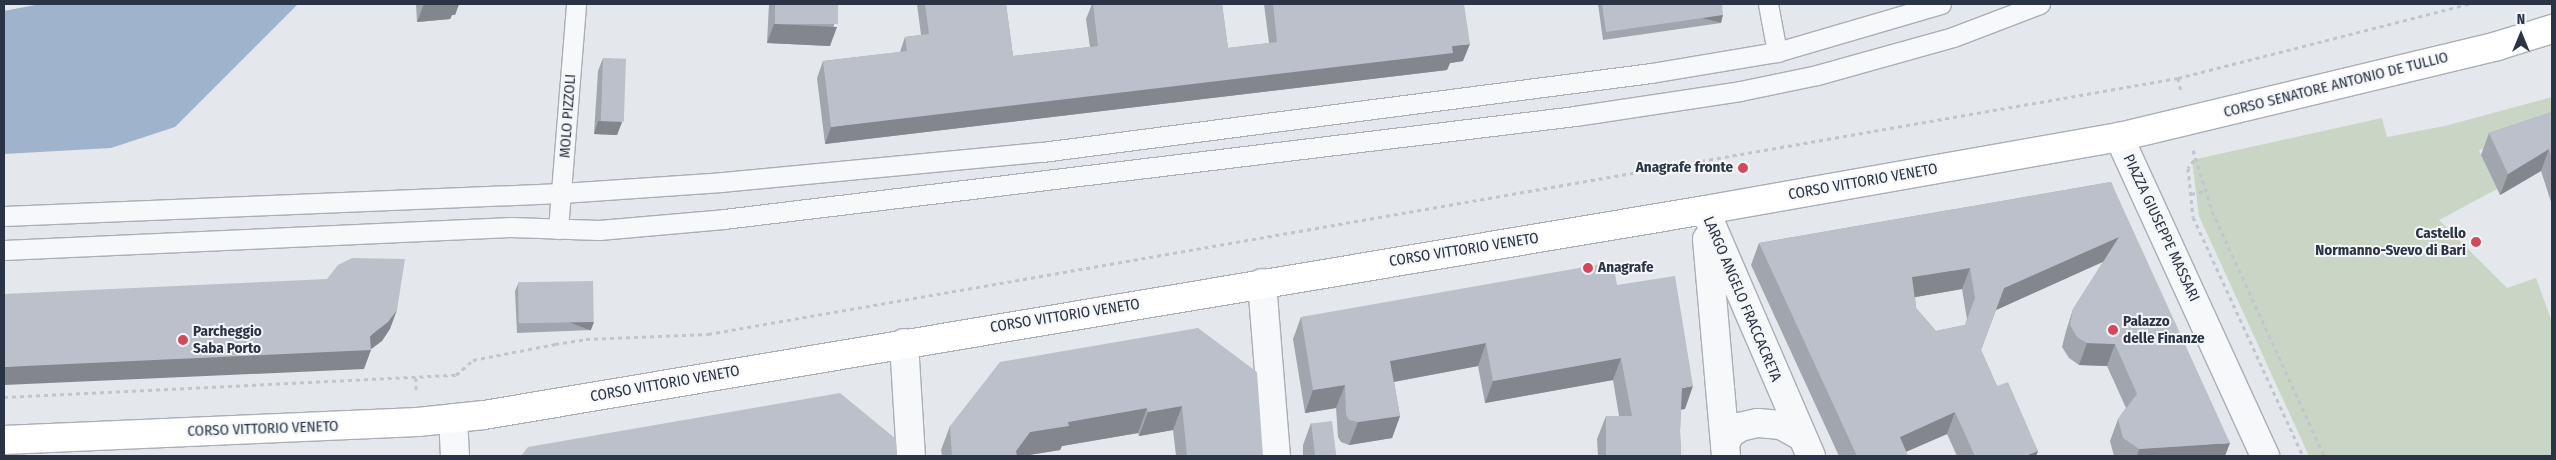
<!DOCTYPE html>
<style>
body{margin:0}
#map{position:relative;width:2556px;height:460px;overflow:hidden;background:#e4e7ec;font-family:"Fira Sans Condensed",sans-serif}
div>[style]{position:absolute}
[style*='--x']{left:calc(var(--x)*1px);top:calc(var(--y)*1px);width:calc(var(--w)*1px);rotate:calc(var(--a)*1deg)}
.green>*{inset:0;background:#c9d6c5}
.water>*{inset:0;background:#9fb4cc}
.path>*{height:3px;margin-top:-1.5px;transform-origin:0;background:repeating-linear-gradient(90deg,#c2c5cb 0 4px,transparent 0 8px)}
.roads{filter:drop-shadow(1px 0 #a9aeb7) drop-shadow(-1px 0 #a9aeb7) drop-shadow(0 1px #a9aeb7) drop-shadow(0 -1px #a9aeb7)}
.lane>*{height:19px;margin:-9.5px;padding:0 9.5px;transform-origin:9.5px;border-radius:9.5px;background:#f7f8fa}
.street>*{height:28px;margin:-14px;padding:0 14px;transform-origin:14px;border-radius:14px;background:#f7f8fa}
.secondary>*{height:28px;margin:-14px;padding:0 14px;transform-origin:14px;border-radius:14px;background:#fff}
.wall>*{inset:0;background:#a1a5ae}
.shaded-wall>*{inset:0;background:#83868d;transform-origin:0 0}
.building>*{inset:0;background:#bbc0ca;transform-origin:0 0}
.dots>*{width:14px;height:14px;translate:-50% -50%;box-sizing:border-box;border:2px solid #f4f6f9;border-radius:50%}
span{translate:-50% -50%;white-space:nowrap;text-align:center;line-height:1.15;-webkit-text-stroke:4px #f4f6f9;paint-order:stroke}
.street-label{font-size:15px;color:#2b3445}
.poi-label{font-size:15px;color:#2b3445;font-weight:700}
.right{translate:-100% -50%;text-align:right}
.left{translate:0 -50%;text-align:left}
.frame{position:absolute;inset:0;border:5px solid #2b3445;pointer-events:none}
.north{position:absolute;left:2496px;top:10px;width:50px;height:50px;-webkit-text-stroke:4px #f4f6f9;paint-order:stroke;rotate:0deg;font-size:14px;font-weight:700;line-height:20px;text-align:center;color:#2b3445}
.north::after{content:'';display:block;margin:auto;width:18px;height:22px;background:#2b3445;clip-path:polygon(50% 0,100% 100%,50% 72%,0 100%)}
</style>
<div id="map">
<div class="green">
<i style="clip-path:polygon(2552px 97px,2552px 130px,2479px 150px,2497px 189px,2439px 220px,2507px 288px,2536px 278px,2552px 322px,2552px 456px,2309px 456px,2199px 216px,2192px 160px,2382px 118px,2387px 137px,2445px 126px)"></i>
</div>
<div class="water">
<i style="clip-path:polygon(40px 4px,298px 4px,175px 127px,111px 148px,4px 154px,4px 11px)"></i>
</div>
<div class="path">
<i style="--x:2178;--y:78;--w:14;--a:78"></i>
<i style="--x:2193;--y:150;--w:64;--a:72.7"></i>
<i style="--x:2212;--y:211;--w:269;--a:65.4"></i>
<i style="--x:2194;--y:160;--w:10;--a:127"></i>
<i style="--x:2188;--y:168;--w:49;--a:84.2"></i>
<i style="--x:2193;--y:217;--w:263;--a:65.3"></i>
<i style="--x:2191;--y:194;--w:14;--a:-12"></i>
<i style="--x:416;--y:378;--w:15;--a:90"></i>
<i style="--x:4;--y:397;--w:453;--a:-2.8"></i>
<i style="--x:456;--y:375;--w:23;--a:-41"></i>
<i style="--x:473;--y:360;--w:84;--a:-11"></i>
<i style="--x:555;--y:344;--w:31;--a:-9"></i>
<i style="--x:586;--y:339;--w:122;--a:-2.3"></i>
<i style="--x:708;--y:334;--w:1492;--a:-9.88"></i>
<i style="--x:2178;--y:78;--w:300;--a:-14.3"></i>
</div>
<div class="roads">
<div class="lane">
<i style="--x:1768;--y:4;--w:49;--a:79.4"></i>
<i style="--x:4;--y:216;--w:558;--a:-2.36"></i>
<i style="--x:562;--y:193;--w:160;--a:-3.9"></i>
<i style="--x:722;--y:182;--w:321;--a:-5.4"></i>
<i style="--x:1042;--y:152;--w:614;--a:-7.39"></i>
<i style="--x:1651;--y:73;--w:128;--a:-9.5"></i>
<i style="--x:1777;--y:52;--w:171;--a:-16.3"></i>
<i style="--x:558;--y:229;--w:226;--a:-85.4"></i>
<i style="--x:4;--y:250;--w:508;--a:-2.6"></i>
<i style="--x:511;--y:227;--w:88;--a:2"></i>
<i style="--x:599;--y:230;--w:125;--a:-5"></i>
<i style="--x:724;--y:219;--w:857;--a:-6.9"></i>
<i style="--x:1575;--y:116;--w:167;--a:-8.6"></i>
<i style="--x:1740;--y:91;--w:79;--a:-11.7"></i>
<i style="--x:1817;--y:75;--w:141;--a:-15.6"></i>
<i style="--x:1953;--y:37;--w:93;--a:-20.8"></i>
</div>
<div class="street">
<i style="--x:2119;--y:137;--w:351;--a:65.4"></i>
<i style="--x:1705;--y:210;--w:268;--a:66.7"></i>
<i style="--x:1707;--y:239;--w:218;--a:85"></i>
<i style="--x:1262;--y:283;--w:174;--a:85.4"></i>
<i style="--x:904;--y:343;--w:113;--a:86.5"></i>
<i style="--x:453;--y:418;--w:38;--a:87"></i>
<i style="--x:1725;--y:445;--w:11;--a:-68"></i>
<i style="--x:1729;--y:435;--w:14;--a:-36"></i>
<i style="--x:1740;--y:427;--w:18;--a:-13"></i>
<i style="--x:1758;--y:423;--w:23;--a:5"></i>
<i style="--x:1781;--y:425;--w:23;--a:29"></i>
</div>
<div class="secondary">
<i style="--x:4;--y:440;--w:414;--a:-2.5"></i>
<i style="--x:418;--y:422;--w:66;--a:-6.1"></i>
<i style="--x:484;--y:415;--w:1238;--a:-9.53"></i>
<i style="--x:1705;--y:210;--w:420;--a:-10"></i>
<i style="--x:2119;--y:137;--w:389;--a:-13.5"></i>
<i style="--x:2497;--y:46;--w:58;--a:-17.2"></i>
</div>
</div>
<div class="wall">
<i style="clip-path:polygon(416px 4px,459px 4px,455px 15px,452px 15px,450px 19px,417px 22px)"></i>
<i style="clip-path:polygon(769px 4px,838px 4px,830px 46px,767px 43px)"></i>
<i style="clip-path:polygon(917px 4px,1008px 4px,1006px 4px,1013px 56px,1090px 47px,1086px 19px,1092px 4px,1222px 4px,1228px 48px,1269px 43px,1264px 4px,1464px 4px,1463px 61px,1450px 63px,1447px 70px,825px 144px,817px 78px,823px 61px,900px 52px,905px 37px,921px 35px)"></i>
<i style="clip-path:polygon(1598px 4px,1722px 4px,1721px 23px,1603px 40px)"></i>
<i style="clip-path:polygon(603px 58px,622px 122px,617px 135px,594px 134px,598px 71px)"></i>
<i style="clip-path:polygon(2552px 112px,2552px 205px,2541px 171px,2500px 195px,2481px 155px,2489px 133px)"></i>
<i style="clip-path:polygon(evenodd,2111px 182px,2225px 456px,2114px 456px,2110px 441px,2118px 419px,2126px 408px,2107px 366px,2079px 365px,2069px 358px,2062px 347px,2066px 331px,2073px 309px,2103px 262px,1996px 310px,1981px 350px,1997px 386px,2038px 451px,2036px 456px,1957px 456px,1947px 434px,1906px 452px,1908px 456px,1839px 456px,1751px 265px,1759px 243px,2111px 182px,1962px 289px,1967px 319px,1965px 325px,1936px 331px,1916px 308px,1915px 297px,1962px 289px)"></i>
<i style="clip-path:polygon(518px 284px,591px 330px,517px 333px,515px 291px)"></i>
<i style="clip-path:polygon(1617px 285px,1685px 409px,1681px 409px,1680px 431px,1681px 456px,1598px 456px,1597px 439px,1606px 416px,1619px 416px,1613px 380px,1485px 403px,1478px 366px,1394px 382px,1400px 416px,1392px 438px,1349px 445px,1341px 442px,1338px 437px,1336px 408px,1305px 413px,1293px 339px,1301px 317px)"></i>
<i style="clip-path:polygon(1198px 328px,1263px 456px,1176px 456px,1173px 430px,1139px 436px,1138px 433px,1062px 446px,1060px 450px,1023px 456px,942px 456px,941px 450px,950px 426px)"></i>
<i style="clip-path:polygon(1311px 423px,1336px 456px,1303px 456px,1303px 445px)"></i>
</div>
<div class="shaded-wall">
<i style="clip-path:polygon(424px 4px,459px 4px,455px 15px,452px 15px,450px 19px,417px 22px)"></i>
<i style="left:1723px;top:15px;width:8px;height:118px;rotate:104deg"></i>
<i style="clip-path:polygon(774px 24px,837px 27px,830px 46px,767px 43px)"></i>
<i style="clip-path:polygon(1470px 44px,1463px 61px,1450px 63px,1447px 70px,825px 144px,831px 127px)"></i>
<i style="clip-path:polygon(598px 121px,622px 122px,617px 135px,594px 134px)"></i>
<i style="clip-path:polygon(2549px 149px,2541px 171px,2500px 195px,2508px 174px)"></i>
<i style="clip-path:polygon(2119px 237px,2111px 258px,1996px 310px,2004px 288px)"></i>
<i style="clip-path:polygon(1970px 268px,1962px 289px,1904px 299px,1912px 277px)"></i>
<i style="clip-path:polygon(397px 310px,390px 329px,382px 341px,370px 350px,371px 350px,364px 369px,4px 385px,4px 367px,370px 336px)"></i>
<i style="left:594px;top:322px;width:9px;height:74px;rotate:111deg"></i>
<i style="clip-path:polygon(1486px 343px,1478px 366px,1382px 384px,1390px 361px)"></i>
<i style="clip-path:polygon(2087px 343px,2115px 344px,2107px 366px,2079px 365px)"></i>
<i style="clip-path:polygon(1621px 358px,1613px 380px,1485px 403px,1493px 381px)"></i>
<i style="clip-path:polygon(1345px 385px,1336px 408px,1305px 413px,1313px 390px)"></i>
<i style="clip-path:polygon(1693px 386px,1685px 409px,1674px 411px,1682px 388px)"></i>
<i style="clip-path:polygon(1182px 406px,1173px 430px,1139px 436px,1148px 412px)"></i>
<i style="clip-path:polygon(1147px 408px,1138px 433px,1062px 446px,1060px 450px,1023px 456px,1015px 456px,1016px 451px,1030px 432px,1068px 422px)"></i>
<i style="clip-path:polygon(1955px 412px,1947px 434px,1896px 456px,1900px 437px)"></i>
<i style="clip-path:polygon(1400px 416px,1392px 438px,1349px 445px,1358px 422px)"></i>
<i style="clip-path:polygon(2230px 443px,2225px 456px,2137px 456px,2139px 449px)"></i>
<i style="clip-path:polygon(2038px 451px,2036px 456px,2027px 456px,2028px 455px)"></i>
</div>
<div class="building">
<i style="left:775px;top:4px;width:63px;height:20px"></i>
<i style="clip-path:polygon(925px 4px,1006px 4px,1013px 56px,1098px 46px,1093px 4px,1222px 4px,1228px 48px,1277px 42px,1273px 4px,1464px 4px,1470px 44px,1452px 46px,1453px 53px,831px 127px,823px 61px,907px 51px,905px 37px,929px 34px)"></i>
<i style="clip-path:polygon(1602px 4px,1722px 4px,1723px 15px,1606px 32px)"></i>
<i style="left:603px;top:58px;width:23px;height:63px;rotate:2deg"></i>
<i style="clip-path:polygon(2552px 112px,2552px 159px,2549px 149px,2508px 174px,2489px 133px)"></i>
<i style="clip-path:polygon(evenodd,2111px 182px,2230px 443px,2139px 449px,2123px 438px,2118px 419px,2137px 394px,2115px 344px,2087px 343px,2077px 337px,2070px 325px,2073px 309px,2119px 237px,2004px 288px,1981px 350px,1997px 386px,2008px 382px,2038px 451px,2028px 455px,2029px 456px,1975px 456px,1955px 412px,1900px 437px,1908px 456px,1857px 456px,1759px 243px,2111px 182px,1970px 268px,1975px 298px,1965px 325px,1936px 331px,1916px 308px,1912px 277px,1970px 268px)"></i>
<i style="clip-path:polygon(352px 258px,405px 259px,397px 310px,388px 322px,370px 336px,371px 350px,4px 367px,4px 294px,327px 279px,338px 265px)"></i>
<i style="clip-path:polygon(1613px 262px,1617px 285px,1675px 276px,1693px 386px,1682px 388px,1680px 431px,1681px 456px,1606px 456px,1606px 416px,1632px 416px,1621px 358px,1493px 381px,1486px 343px,1390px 361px,1400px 416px,1358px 422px,1349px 420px,1346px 414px,1345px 385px,1313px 390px,1301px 317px)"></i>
<i style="left:593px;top:281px;width:41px;height:75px;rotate:89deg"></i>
<i style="clip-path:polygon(1198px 328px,1257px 372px,1263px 456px,1187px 456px,1182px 406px,1148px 412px,1147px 408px,1068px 422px,1069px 426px,1030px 432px,1016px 451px,1017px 456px,952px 456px,950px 426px,1000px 362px)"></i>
<i style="clip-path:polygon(840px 393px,896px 439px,897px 456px,521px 456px,528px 447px)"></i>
<i style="left:1332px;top:421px;width:35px;height:21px;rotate:83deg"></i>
</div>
<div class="dots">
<i style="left:1743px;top:168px;background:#d1495b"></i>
<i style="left:2476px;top:242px;background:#d1495b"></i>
<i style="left:1588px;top:268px;background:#d1495b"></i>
<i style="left:2113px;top:330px;background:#d1495b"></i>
<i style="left:183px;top:340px;background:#d1495b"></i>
</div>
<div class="street-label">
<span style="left:2336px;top:85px;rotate:-14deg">CORSO SENATORE ANTONIO DE TULLIO</span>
<span style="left:568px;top:116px;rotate:-86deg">MOLO PIZZOLI</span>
<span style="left:1863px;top:182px;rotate:-10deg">CORSO VITTORIO VENETO</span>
<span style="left:2161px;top:228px;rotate:65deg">PIAZZA GIUSEPPE MASSARI</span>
<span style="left:1464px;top:250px;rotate:-9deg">CORSO VITTORIO VENETO</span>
<span style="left:1742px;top:299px;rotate:67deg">LARGO ANGELO FRACCACRETA</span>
<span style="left:1065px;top:316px;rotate:-9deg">CORSO VITTORIO VENETO</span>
<span style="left:665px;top:384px;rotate:-10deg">CORSO VITTORIO VENETO</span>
<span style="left:263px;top:429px;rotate:-2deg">CORSO VITTORIO VENETO</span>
</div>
<div class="poi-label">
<span class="right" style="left:1733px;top:168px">Anagrafe fronte</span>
<span class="right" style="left:2466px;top:242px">Castello<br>Normanno-Svevo di Bari</span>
<span class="left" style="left:1598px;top:268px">Anagrafe</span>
<span class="left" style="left:2123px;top:330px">Palazzo<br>delle Finanze</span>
<span class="left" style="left:193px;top:340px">Parcheggio<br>Saba Porto</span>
</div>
<div class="frame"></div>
<div class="north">N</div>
</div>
